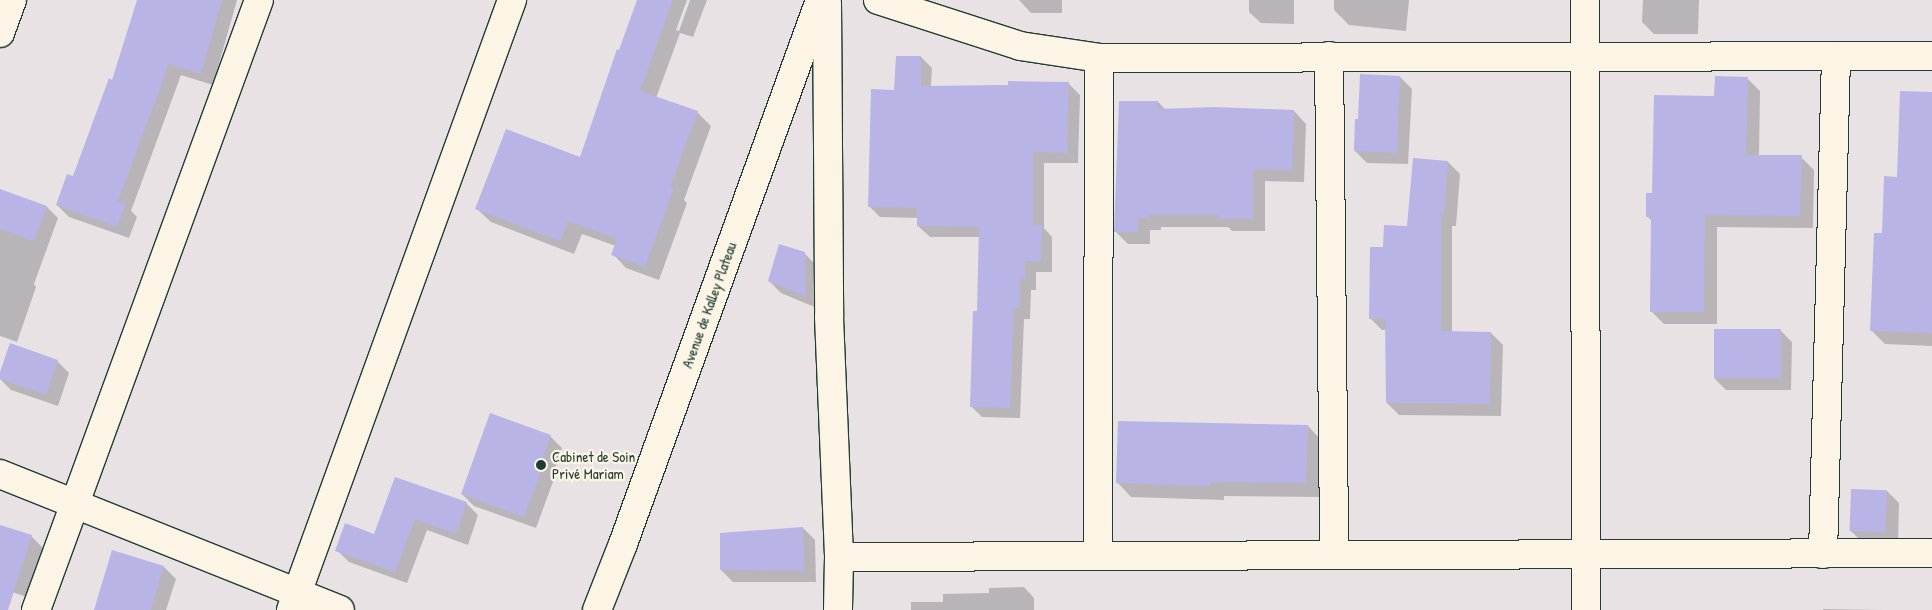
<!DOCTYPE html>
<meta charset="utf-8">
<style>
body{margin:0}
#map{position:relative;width:1932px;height:610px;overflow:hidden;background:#e8e2e5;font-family:"Patrick Hand",sans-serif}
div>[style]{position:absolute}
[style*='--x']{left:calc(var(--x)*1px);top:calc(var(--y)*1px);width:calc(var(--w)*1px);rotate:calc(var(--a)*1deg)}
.shadow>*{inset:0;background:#0003}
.building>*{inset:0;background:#b8b4e6;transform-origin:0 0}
.roads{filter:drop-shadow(1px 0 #1f3d34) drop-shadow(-1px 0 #1f3d34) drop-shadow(0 1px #1f3d34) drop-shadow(0 -1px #1f3d34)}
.minor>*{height:28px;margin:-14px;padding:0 14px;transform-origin:14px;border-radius:14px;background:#fcf5e5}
.dots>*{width:14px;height:14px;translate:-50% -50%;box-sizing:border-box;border:2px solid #fcf5e5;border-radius:50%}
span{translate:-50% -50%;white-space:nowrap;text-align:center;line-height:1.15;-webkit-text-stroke:4.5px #fcf5e5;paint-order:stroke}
.street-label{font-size:15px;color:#1f3d34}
.poi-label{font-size:15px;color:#1f3d34}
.left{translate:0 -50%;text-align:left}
</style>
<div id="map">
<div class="shadow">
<i style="clip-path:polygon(139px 0,237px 0,213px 85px,181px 75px,131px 211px,137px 217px,129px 238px,69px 217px,57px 205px,74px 177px,113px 81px)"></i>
<i style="clip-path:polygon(638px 0,687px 0,676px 30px,679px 31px,690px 0,707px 0,693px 37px,680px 33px,656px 98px,697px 112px,711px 126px,684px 200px,687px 203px,659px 280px,626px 268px,613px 254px,616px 246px,582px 234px,574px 254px,491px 222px,477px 209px,581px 158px)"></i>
<i style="clip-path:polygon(1019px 0,1062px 0,1062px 13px,1031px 13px)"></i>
<i style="clip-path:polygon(1249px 0,1294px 0,1294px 24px,1261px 23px,1249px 12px)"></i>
<i style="clip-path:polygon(1334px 0,1409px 0,1406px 31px,1349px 25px,1334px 10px)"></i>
<i style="clip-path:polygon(1643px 0,1699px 0,1698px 34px,1654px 34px,1642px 22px)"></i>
<i style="clip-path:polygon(921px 57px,932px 68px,931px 87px,1069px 84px,1080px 95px,1078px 163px,1044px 163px,1044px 228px,1052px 237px,1052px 272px,1036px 272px,1036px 290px,1031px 290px,1030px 319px,1024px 319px,1020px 418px,982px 417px,971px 406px,978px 313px,980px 237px,930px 237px,918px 226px,919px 218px,880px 217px,869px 206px,895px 91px)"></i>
<i style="clip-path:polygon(1400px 77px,1412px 89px,1408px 164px,1367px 163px,1355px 151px,1359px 120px)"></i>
<i style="clip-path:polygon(1747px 78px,1760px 91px,1759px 156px,1801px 157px,1814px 170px,1813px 228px,1717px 227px,1717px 324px,1664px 324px,1651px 311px,1652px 221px,1647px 216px,1654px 194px,1715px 97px)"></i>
<i style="clip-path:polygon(1932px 94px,1932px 346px,1885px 344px,1871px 330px,1883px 234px,1898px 178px)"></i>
<i style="clip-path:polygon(1158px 102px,1166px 110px,1294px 111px,1306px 124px,1304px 182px,1265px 181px,1265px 231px,1232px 231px,1228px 227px,1161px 227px,1161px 230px,1150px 230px,1150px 244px,1128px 244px,1116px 232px)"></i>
<i style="clip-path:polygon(1448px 162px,1460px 174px,1456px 226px,1452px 226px,1452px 333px,1491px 333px,1503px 345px,1501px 416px,1399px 415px,1387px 403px,1386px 330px,1382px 330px,1370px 318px,1384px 248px,1408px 227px)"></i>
<i style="clip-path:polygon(0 190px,47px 207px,58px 218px,34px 284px,36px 287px,17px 342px,0 336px)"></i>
<i style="clip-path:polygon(804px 253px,816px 265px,817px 308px,781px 293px,769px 281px)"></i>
<i style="clip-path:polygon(1780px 330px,1792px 342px,1791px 390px,1726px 390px,1714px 378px)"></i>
<i style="clip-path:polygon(57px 361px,69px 373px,58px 406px,11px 390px,0 379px,0 376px)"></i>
<i style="clip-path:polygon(1308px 426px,1322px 441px,1320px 497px,1224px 496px,1224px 500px,1131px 497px,1117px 482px)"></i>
<i style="clip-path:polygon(550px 436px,562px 448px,555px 469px,557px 471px,536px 528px,474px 506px,462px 494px)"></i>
<i style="clip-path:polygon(395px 478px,466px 503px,478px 515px,468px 545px,427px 530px,407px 583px,349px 562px,337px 550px,375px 535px)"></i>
<i style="clip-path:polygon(1887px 491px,1899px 503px,1898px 544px,1863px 543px,1851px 531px)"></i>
<i style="clip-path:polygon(0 526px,31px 536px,48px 553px,33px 599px,0 588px)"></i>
<i style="clip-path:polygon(803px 528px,815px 540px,816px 582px,733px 582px,721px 570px)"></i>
<i style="clip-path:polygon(113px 552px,164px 567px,176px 579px,166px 610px,95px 610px)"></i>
<i style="clip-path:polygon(1024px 587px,1034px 598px,1034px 610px,911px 610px,911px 602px,943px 602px,943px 594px,989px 593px,989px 588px)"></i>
<i style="clip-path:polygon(1823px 609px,1883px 610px,1884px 610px,1823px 610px)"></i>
</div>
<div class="building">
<i style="clip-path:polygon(137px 0,222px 0,201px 74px,169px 64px,118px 201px,126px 204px,117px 227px,56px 205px,67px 174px,73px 176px,109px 78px,112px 80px)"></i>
<i style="clip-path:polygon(637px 0,673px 0,640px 91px,698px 111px,670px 187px,674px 188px,645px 267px,611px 255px,617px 239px,568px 221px,560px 241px,475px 209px,506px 129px,580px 157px,617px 49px,619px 50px)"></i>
<i style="clip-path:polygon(896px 56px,921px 56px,921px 86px,1008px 85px,1008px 81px,1069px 82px,1067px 153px,1033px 152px,1033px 224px,1042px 225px,1041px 261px,1025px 261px,1025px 279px,1020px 279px,1020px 308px,1014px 308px,1010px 408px,970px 407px,973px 311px,977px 311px,979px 227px,917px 226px,917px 208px,868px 207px,871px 89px,894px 90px)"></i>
<i style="clip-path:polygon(1360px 74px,1400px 76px,1397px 153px,1354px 151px,1355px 119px,1358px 119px)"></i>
<i style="clip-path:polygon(1715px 76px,1748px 77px,1746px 155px,1802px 155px,1800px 216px,1705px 215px,1704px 312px,1650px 312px,1651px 217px,1646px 217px,1646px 193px,1652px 193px,1654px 95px,1714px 96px)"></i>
<i style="clip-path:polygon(1900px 91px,1932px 92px,1932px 333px,1870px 331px,1874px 233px,1882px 233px,1884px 176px,1897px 177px)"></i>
<i style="clip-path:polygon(1119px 101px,1158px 101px,1158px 109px,1214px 107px,1294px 110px,1292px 170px,1253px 169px,1253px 219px,1218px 219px,1218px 215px,1149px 215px,1149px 218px,1138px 218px,1138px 232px,1114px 232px)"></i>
<i style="clip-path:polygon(1413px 158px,1448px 161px,1444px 215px,1441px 214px,1441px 331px,1491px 332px,1490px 404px,1386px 403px,1385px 319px,1369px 319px,1370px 247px,1383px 247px,1384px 225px,1407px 226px)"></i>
<i style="clip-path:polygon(0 189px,47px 206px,34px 241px,0 229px)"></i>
<i style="clip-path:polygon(779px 244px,805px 252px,806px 297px,768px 281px)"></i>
<i style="left:1714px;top:329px;width:67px;height:49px"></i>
<i style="clip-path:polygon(10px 343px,58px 360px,46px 395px,0 379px,0 372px)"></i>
<i style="clip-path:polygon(490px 413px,551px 435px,543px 457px,546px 458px,524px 517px,461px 494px)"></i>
<i style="clip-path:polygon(1118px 421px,1308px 425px,1306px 483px,1210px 482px,1210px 486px,1116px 483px)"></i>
<i style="clip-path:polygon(395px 477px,467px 502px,456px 534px,415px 519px,395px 572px,335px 551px,345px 523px,374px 534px)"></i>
<i style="left:1851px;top:489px;width:36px;height:42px;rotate:2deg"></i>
<i style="clip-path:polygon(0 525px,32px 535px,8px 610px,0 610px)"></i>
<i style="clip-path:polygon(803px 527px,804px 571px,720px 570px,720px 533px)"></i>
<i style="clip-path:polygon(112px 550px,164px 566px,151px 610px,94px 610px)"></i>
</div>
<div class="roads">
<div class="minor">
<i style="--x:878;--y:0;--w:149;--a:17.9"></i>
<i style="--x:1020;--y:46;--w:80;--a:8.6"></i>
<i style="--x:1099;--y:58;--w:833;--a:-0.14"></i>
<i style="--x:1585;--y:0;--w:610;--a:89.91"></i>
<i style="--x:827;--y:2;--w:315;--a:89.6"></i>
<i style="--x:829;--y:317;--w:240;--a:87.6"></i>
<i style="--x:839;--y:557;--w:53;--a:91.1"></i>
<i style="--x:0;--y:33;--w:35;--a:-70"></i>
<i style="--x:1329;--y:56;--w:499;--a:89.4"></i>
<i style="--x:0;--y:474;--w:366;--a:21.8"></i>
<i style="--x:1823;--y:554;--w:497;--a:-88.5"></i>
<i style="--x:1098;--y:556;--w:498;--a:-89.9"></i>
<i style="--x:839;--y:557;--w:1093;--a:-0.21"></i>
<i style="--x:36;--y:610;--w:649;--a:-69.92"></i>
<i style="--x:291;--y:610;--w:649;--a:-70.08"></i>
<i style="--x:597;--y:610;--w:71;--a:-68.5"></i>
<i style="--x:623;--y:544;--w:579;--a:-70.09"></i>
</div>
</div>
<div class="dots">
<i style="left:541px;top:465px;background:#1f3d34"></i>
</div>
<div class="street-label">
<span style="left:709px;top:305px;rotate:-70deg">Avenue de Kalley Plateau</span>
</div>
<div class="poi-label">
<span class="left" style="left:552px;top:465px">Cabinet de Soin<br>Privé Mariam</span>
</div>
</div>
